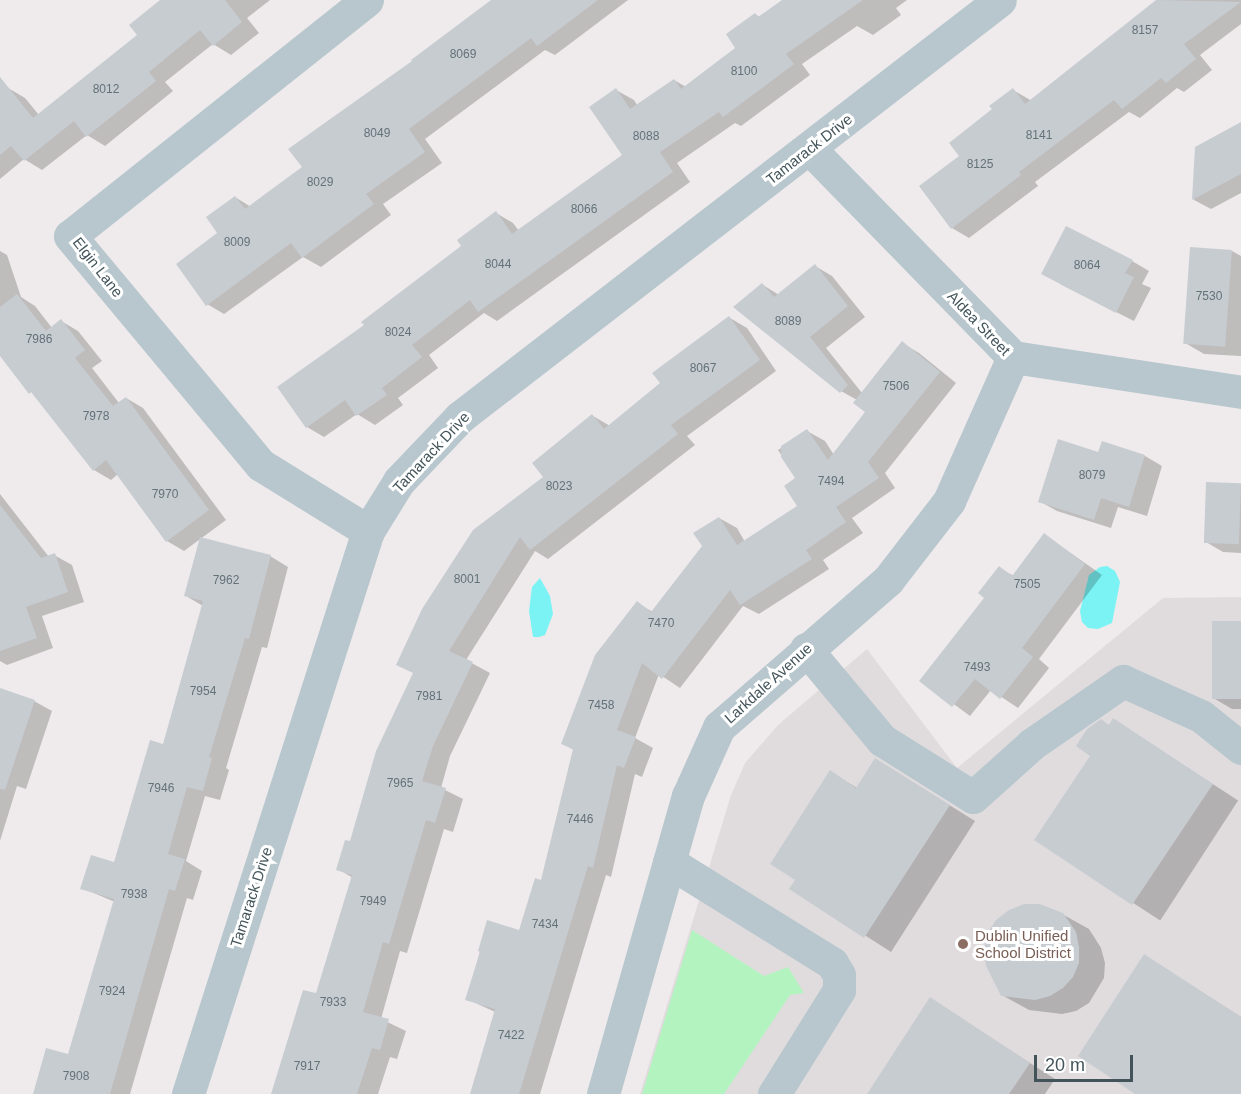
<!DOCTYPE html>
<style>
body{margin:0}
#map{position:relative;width:1241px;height:1094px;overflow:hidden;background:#efebec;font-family:Helvetica,sans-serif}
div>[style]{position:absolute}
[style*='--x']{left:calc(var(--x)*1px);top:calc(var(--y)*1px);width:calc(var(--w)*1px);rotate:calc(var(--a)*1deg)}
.education>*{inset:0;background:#e0dcde}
.green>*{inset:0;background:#b3f3bf}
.water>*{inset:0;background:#7bf3f4}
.shadow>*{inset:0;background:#0003;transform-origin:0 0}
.building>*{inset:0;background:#c7ccd1;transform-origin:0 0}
.minor>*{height:33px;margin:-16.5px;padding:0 16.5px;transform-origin:16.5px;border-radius:16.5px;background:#b7c7cd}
.dots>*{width:16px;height:16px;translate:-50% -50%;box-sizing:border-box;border:3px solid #fff;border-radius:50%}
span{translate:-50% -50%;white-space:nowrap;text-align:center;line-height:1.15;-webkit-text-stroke:6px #fff;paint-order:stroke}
.number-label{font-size:12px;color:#637278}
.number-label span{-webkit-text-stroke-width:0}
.street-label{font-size:15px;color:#42545a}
.education-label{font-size:15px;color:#785e54}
.left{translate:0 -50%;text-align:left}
.scale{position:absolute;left:1034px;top:1055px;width:99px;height:27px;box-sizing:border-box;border:3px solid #42545a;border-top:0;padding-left:8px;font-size:18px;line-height:21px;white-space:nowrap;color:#42545a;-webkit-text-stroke:4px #fff;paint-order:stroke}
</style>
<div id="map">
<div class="education">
<i style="clip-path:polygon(1241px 597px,1241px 1094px,640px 1094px,731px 795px,745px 763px,778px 725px,867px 649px,957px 768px,1163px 598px)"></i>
</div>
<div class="green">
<i style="clip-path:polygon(692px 930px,764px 976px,788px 967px,804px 993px,790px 995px,724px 1094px,642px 1094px)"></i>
</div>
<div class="water">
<i style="clip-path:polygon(1107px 566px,1115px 571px,1120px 582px,1112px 623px,1098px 629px,1088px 628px,1082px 622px,1080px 611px,1089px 575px,1100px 567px)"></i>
<i style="clip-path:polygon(540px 578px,550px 596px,553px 614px,545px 635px,539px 637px,533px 637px,529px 611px,532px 587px)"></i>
</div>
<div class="shadow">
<i style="clip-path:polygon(163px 0,270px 0,247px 18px,259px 33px,231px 55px,213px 44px,165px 82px,173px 91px,105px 146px,87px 135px,42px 170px,24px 159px,0 179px,0 94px,8px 88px,25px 98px,39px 115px,139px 35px)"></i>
<i style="clip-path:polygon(494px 0,628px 0,555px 55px,545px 50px,425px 139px,442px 163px,383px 204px,391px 215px,321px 267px,303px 257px,224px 314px,207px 304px,219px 233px,235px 197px,251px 207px,304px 167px,414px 62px)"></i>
<i style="clip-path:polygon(785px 0,907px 0,896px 8px,901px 15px,873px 35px,857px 26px,802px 64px,810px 75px,741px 126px,735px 123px,677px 163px,690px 182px,497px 321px,484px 313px,429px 355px,438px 368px,398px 398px,403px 405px,375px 425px,357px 414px,324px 437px,307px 427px,366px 326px,463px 247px,496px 213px,513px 223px,519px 231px,624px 156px,616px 90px,634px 100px,637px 105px,674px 80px,686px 87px,737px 49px,755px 14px,760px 17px)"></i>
<i style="clip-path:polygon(1158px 0,1241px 0,1241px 24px,1200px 55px,1212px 70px,1184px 92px,1177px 88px,1140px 118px,1129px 112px,1035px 182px,1038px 186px,969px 238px,952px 228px,961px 156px,994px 110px,1013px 90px,1032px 101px)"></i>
<i style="clip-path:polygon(1241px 124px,1241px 193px,1211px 209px,1194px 200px,1197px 147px)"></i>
<i style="clip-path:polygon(0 251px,7px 255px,21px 297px,35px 306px,52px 328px,61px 321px,78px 331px,102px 361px,92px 368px,119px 403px,126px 398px,143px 408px,226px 520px,184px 551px,167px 541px,118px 474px,111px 480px,94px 470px,0 352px)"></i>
<i style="clip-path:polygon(1232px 251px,1241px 256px,1241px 356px,1204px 354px,1187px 344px)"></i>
<i style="clip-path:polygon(1132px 261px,1149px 271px,1142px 284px,1151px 288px,1134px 321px,1060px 284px)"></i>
<i style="clip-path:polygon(815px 266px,832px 276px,865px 317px,826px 348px,862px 393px,902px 343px,919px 353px,956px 383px,885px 473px,895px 488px,852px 518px,863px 533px,823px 560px,829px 569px,759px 614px,743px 606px,680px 688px,659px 674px,635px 738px,653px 748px,642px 777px,635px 774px,611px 877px,606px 875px,540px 1094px,471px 1094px,495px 1012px,467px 999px,488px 922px,520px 932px,542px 882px,574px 750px,563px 744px,637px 603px,653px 612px,704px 546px,719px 518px,737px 528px,745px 542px,800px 507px,797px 478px,778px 450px,807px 431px,825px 441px,834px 455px,867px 412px,857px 400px,841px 391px,763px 285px,779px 295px)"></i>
<i style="clip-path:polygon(730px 318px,747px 328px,776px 371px,687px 436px,695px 445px,548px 559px,535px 551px,466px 660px,490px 673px,450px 756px,441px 788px,463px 799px,453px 832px,444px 829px,407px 953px,400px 951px,381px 1019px,406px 1031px,397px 1059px,390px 1057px,378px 1094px,273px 1094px,317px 995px,353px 878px,338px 869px,351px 843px,377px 751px,545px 477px,593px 416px,610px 426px,662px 384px)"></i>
<i style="clip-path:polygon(1099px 454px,1145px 456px,1162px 466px,1147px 516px,1118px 507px,1111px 528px,1057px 511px,1039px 501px)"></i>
<i style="clip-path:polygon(1241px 484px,1241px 553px,1223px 552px,1206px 542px)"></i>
<i style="clip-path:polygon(0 494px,49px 557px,54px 555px,72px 565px,84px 602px,42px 616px,53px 648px,7px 665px,0 661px)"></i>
<i style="clip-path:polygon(1045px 535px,1102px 575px,1039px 659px,1049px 668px,1018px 708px,991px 690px,970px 716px,921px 680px,986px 597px,999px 568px,1014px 576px)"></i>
<i style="clip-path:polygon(270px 556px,288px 567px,267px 648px,262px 647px,226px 768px,229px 770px,220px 800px,205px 796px,186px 861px,202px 871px,193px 900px,187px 898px,130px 1094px,39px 1094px,69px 1056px,115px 902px,82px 888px,115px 864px,164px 745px,203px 606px,186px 596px)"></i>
<i style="clip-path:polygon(1241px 623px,1241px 709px,1232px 709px,1215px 699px)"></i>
<i style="clip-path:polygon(0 689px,34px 701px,52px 711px,26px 789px,17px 786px,0 841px)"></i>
<i style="left:1114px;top:720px;width:148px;height:143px;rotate:33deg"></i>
<i style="clip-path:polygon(831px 772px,857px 788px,901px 775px,975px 821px,891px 952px,791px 888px,797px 879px)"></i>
<i style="clip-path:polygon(1062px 914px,1089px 929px,1101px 948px,1105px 963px,1104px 978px,1089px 1003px,1076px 1011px,1062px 1014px,1029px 1010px,1002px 995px)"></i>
<i style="clip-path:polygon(1145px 956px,1241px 1017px,1241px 1094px,1138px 1094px)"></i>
<i style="clip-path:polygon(930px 999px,1055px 1079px,1045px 1094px,868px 1094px)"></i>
</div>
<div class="building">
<i style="clip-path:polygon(160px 0,225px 0,242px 22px,213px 46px,200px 30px,149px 72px,156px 81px,86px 137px,74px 121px,24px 161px,11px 146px,0 155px,0 77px,33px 118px,137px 35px,129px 25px)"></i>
<i style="clip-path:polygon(491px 0,598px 0,537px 46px,531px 38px,409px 129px,425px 152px,366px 194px,374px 204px,302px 258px,291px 243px,206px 306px,176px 264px,217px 233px,206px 217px,235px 196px,245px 209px,302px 167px,288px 149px,412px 61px,411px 60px)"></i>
<i style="clip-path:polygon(782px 0,863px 0,786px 54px,794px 64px,723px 117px,719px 112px,660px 152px,673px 172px,478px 312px,470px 300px,412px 345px,422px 357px,382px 388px,387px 395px,356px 416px,345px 400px,306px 428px,277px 387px,364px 325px,361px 322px,461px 246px,457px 240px,496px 211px,512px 234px,622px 155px,589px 107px,616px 88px,630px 109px,674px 79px,681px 89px,735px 48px,726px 34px,755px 13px,758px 17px)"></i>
<i style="clip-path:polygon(1156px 0,1241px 2px,1184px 44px,1196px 59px,1166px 83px,1161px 78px,1122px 109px,1114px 100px,1019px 172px,1021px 175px,951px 229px,919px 186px,959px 156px,949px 143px,992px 109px,989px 106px,1013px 88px,1025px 104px)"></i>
<i style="clip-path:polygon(1241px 122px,1241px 174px,1192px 200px,1195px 147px)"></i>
<i style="clip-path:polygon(1066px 226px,1133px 260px,1125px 273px,1134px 277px,1116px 313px,1041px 274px)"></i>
<i style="left:1190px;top:247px;width:42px;height:97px;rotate:4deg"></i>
<i style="clip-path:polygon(815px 264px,848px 306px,810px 337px,848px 385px,840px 393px,733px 307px,762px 283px,774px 297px)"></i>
<i style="clip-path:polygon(17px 294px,46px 331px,61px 319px,85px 350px,75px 358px,113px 406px,126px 397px,209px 510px,166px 542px,106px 460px,93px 471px,31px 392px,29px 394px,0 356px,0 307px)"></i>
<i style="clip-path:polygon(729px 316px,760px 360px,671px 425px,678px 434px,530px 550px,520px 537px,449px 651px,473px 662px,433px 746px,422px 781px,446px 788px,435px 823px,426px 820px,389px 944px,383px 942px,363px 1012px,389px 1019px,380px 1050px,372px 1048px,357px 1094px,271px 1094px,303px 990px,316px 993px,352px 875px,336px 870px,345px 840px,350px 841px,376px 751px,413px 673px,396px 665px,422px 609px,473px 530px,543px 477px,532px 463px,592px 414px,604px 429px,660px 383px,652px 373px)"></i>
<i style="clip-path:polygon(902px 341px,940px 372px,868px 462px,879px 478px,836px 507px,846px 522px,806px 550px,812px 559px,740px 605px,730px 590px,662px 679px,642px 663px,617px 730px,636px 737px,624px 768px,617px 765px,593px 868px,588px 866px,519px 1094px,470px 1094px,495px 1009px,465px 1000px,480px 952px,478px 951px,487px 920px,519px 930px,535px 878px,541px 880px,573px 749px,561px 744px,595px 655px,637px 601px,651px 612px,702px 546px,693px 533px,719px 517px,737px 545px,797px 506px,784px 486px,795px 478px,781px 457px,781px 446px,807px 429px,828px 460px,865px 412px,853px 403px)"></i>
<i style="clip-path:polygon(1058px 439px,1098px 452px,1102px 441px,1145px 455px,1129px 507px,1101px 498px,1094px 520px,1038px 502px)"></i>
<i style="left:1206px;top:482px;width:35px;height:61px;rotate:2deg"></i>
<i style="clip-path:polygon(0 505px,41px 558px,55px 553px,68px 592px,26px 607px,37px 638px,0 651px)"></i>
<i style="clip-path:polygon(1044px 533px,1085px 564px,1022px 648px,1033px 657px,1000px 699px,975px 679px,952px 707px,919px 681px,984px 598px,978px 593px,999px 566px,1012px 576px)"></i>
<i style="clip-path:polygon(200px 537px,271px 555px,249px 639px,245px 638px,209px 757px,212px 758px,203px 791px,187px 787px,168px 854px,185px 859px,175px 891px,169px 889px,110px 1094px,33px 1094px,46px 1048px,68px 1054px,114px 899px,80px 889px,91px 855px,114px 862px,150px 740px,163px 744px,203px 601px,184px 596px)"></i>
<i style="left:1241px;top:621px;width:78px;height:29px;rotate:90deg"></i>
<i style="clip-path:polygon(0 688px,35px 700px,5px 790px,0 789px)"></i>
<i style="clip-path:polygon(1113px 718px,1213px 784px,1132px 905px,1034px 840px,1090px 756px,1076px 746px,1087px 729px,1101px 719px,1109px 725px)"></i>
<i style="clip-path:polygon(875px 758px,950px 805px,864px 938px,789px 889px,795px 880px,770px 864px,830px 770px,856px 788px)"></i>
<i style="clip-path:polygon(1024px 904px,1040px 904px,1063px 913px,1076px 932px,1079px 947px,1079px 963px,1073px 977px,1063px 988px,1050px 996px,1035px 1000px,1001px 996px,986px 966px,984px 950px,987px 934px,996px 920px,1009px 910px)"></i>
<i style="clip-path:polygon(1144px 954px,1241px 1017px,1241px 1094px,1135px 1094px,1078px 1056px)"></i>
<i style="clip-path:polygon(930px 997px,1030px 1063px,1009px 1094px,867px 1094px)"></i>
</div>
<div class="minor">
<i style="--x:367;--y:0;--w:379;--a:141.5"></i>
<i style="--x:70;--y:236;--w:298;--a:50.2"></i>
<i style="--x:261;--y:465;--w:126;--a:31.7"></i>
<i style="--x:810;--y:149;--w:291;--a:45.7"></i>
<i style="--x:1013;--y:357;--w:231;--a:8.7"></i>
<i style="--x:806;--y:649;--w:119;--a:50.1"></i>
<i style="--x:882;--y:740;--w:107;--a:32.1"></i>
<i style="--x:973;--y:797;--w:79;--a:-41.9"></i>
<i style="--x:1032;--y:744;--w:111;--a:-34.7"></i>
<i style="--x:1123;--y:681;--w:85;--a:24.2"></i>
<i style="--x:1201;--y:716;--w:51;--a:38.7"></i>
<i style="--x:669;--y:862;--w:192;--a:31.8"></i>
<i style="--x:832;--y:963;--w:14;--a:60"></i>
<i style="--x:839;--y:975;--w:15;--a:90"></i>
<i style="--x:839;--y:990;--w:123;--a:122"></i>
<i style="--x:188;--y:1094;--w:591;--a:-72.27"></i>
<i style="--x:368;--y:531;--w:59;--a:-58.2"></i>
<i style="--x:399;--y:481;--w:88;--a:-46.4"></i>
<i style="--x:460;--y:417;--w:682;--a:-37.68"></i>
<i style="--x:603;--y:1094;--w:310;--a:-74.1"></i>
<i style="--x:688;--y:796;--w:76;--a:-65.8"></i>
<i style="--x:719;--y:727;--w:224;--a:-41"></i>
<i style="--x:888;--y:580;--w:100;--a:-52.3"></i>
<i style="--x:949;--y:501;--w:158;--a:-66"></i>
</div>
<div class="dots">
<i style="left:963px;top:944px;background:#8d6e63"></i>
</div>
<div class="number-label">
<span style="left:1145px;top:31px">8157</span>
<span style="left:463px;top:55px">8069</span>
<span style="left:744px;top:72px">8100</span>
<span style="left:106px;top:90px">8012</span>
<span style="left:377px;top:134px">8049</span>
<span style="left:1039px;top:136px">8141</span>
<span style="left:646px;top:137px">8088</span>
<span style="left:980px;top:165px">8125</span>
<span style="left:320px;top:183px">8029</span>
<span style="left:584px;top:210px">8066</span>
<span style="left:237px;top:243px">8009</span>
<span style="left:498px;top:265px">8044</span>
<span style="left:1087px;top:266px">8064</span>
<span style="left:1209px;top:297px">7530</span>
<span style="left:788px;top:322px">8089</span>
<span style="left:398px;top:333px">8024</span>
<span style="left:39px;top:340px">7986</span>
<span style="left:703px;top:369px">8067</span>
<span style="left:896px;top:387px">7506</span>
<span style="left:96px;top:417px">7978</span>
<span style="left:1092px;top:476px">8079</span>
<span style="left:831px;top:482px">7494</span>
<span style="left:559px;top:487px">8023</span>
<span style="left:165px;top:495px">7970</span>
<span style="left:467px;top:580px">8001</span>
<span style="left:226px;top:581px">7962</span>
<span style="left:1027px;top:585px">7505</span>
<span style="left:661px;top:624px">7470</span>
<span style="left:977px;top:668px">7493</span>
<span style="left:203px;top:692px">7954</span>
<span style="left:429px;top:697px">7981</span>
<span style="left:601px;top:706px">7458</span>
<span style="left:400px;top:784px">7965</span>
<span style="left:161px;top:789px">7946</span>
<span style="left:580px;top:820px">7446</span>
<span style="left:134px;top:895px">7938</span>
<span style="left:373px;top:902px">7949</span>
<span style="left:545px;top:925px">7434</span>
<span style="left:112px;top:992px">7924</span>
<span style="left:333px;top:1003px">7933</span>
<span style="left:511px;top:1036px">7422</span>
<span style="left:307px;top:1067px">7917</span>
<span style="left:76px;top:1077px">7908</span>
</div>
<div class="street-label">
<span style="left:809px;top:149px;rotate:-38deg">Tamarack Drive</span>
<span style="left:98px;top:267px;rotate:52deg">Elgin Lane</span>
<span style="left:979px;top:323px;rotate:46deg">Aldea Street</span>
<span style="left:431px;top:452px;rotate:-47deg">Tamarack Drive</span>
<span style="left:768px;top:683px;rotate:-42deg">Larkdale Avenue</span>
<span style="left:251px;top:897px;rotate:-72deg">Tamarack Drive</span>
</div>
<div class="education-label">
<span class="left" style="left:975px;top:944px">Dublin Unified<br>School District</span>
</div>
<div class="scale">20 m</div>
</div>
